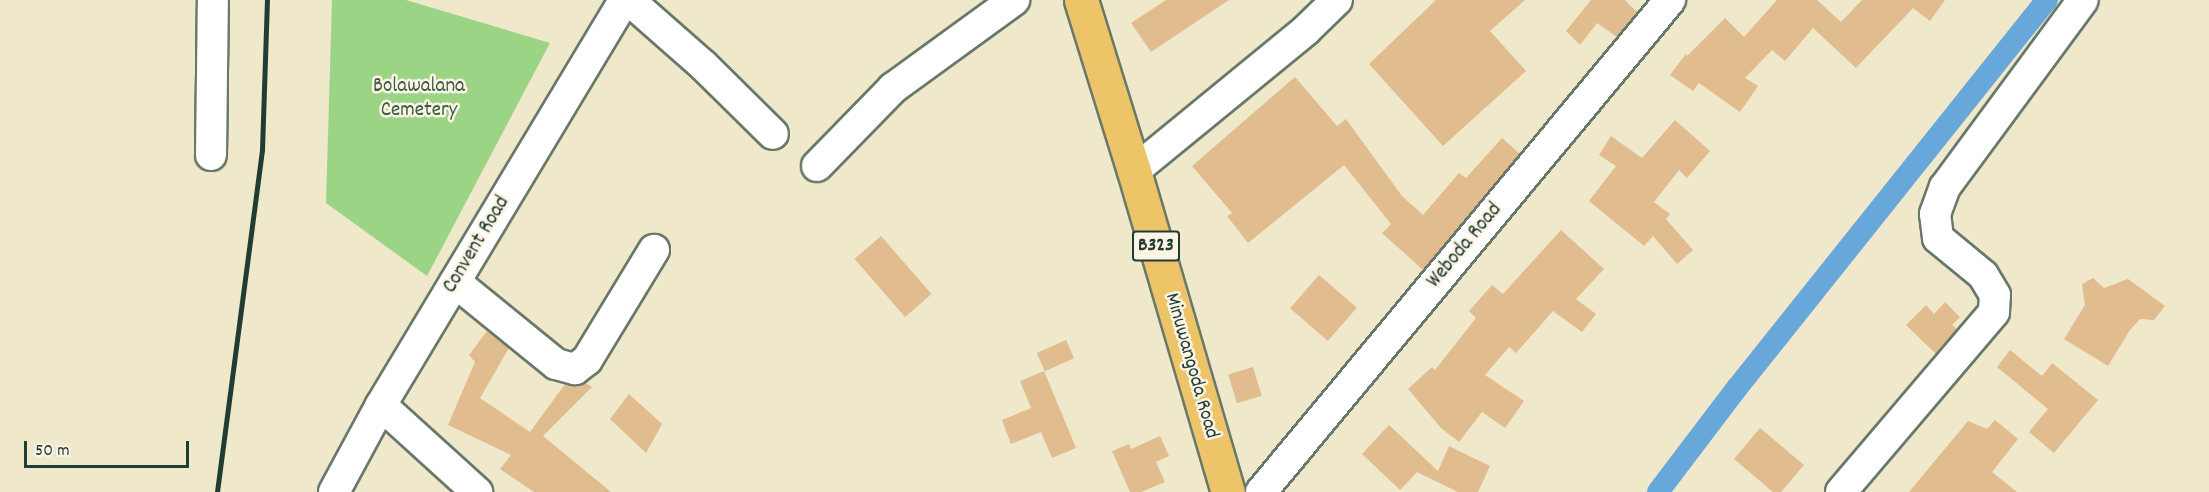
<!DOCTYPE html>
<style>
body{margin:0}
#map{position:relative;width:2209px;height:492px;overflow:hidden;background:#f0e8cb;font-family:Dekko,sans-serif}
div>[style]{position:absolute}
[style*='--x']{left:calc(var(--x)*1px);top:calc(var(--y)*1px);width:calc(var(--w)*1px);rotate:calc(var(--a)*1deg)}
.green>*{inset:0;background:#9cd486}
.canal>*{height:22px;margin:-11px;padding:0 11px;transform-origin:11px;border-radius:11px;background:#68a7da}
.building>*{inset:0;background:#e1bc8e;transform-origin:0 0}
.roads{filter:drop-shadow(2px 0 #687969) drop-shadow(-2px 0 #687969) drop-shadow(0 2px #687969) drop-shadow(0 -2px #687969)}
.minor>*{height:30px;margin:-15px;padding:0 15px;transform-origin:15px;border-radius:15px;background:#fff}
.major>*{height:33px;margin:-16.5px;padding:0 16.5px;transform-origin:16.5px;border-radius:16.5px;background:#eec469}
.rail>*{height:4.5px;margin:-2.25px;padding:0 2.25px;transform-origin:2.25px;border-radius:2.25px;background:#1f3d34}
span{translate:-50% -50%;white-space:nowrap;text-align:center;line-height:1.15;-webkit-text-stroke:5px #fcf5e5;paint-order:stroke}
.shield-label span{padding:2px 4px;background:#fcf5e5;border:2px solid;border-radius:4px;-webkit-text-stroke-width:0}
.shield-label{font-size:20px;color:#1f3d34;font-weight:700}
.park-label{font-size:21px;color:#385b44}
.street-label{font-size:21px;color:#1f3d34}
.scale{position:absolute;left:24px;top:441px;width:165px;height:27px;box-sizing:border-box;border:3px solid #1f3d34;border-top:0;padding-left:8px;font-size:18px;line-height:21px;white-space:nowrap;color:#1f3d34;-webkit-text-stroke:4px #fcf5e5;paint-order:stroke}
</style>
<div id="map">
<div class="green">
<i style="clip-path:polygon(332px 0,406px 0,550px 43px,427px 276px,326px 203px)"></i>
</div>
<div class="canal">
<i style="--x:1658;--y:492;--w:131;--a:-52.8"></i>
<i style="--x:1737;--y:388;--w:497;--a:-51.4"></i>
</div>
<div class="building">
<i style="clip-path:polygon(1166px 0,1229px 0,1151px 52px,1131px 23px)"></i>
<i style="clip-path:polygon(1436px 0,1525px 0,1490px 31px,1526px 71px,1443px 146px,1369px 64px)"></i>
<i style="clip-path:polygon(1591px 0,1625px 0,1637px 12px,1617px 37px,1597px 23px,1580px 45px,1566px 31px)"></i>
<i style="clip-path:polygon(1777px 0,1817px 0,1841px 22px,1862px 0,1945px 0,1930px 21px,1913px 8px,1856px 68px,1813px 28px,1785px 61px,1772px 50px,1745px 78px,1758px 86px,1740px 112px,1699px 83px,1693px 91px,1670px 75px,1686px 54px,1687px 56px,1725px 18px,1744px 37px)"></i>
<i style="clip-path:polygon(1295px 77px,1337px 126px,1346px 119px,1402px 196px,1423px 215px,1459px 173px,1466px 178px,1502px 138px,1520px 154px,1423px 270px,1382px 233px,1391px 224px,1344px 165px,1248px 243px,1227px 216px,1232px 213px,1192px 166px)"></i>
<i style="clip-path:polygon(1675px 120px,1710px 151px,1687px 178px,1679px 170px,1654px 202px,1670px 214px,1666px 219px,1693px 250px,1677px 264px,1653px 236px,1644px 246px,1589px 201px,1616px 166px,1599px 155px,1611px 136px,1642px 158px)"></i>
<i style="clip-path:polygon(1561px 230px,1604px 269px,1576px 299px,1596px 314px,1582px 332px,1553px 311px,1516px 353px,1509px 347px,1485px 375px,1524px 401px,1505px 428px,1482px 412px,1459px 442px,1441px 428px,1408px 389px,1432px 367px,1435px 370px,1476px 318px,1469px 311px,1492px 285px,1503px 294px)"></i>
<i style="left:881px;top:236px;width:77px;height:35px;rotate:49deg"></i>
<i style="left:1319px;top:275px;width:50px;height:44px;rotate:41deg"></i>
<i style="clip-path:polygon(2093px 278px,2104px 288px,2128px 279px,2165px 306px,2154px 320px,2140px 319px,2130px 330px,2108px 366px,2064px 339px,2085px 305px,2082px 284px)"></i>
<i style="clip-path:polygon(1945px 302px,1960px 317px,1952px 325px,1957px 329px,1936px 354px,1906px 325px,1926px 305px,1934px 314px)"></i>
<i style="clip-path:polygon(487px 331px,509px 348px,480px 398px,530px 432px,565px 384px,578px 386px,585px 383px,592px 387px,543px 436px,611px 492px,534px 492px,500px 469px,511px 455px,448px 425px,475px 362px,469px 355px)"></i>
<i style="left:1066px;top:340px;width:20px;height:32px;rotate:66deg"></i>
<i style="clip-path:polygon(2010px 350px,2042px 376px,2052px 363px,2098px 400px,2054px 453px,2029px 432px,2048px 409px,1997px 367px)"></i>
<i style="left:1253px;top:367px;width:30px;height:26px;rotate:73deg"></i>
<i style="clip-path:polygon(1044px 371px,1076px 448px,1052px 458px,1041px 432px,1011px 444px,1002px 420px,1031px 408px,1020px 381px)"></i>
<i style="clip-path:polygon(629px 394px,662px 424px,646px 453px,610px 419px)"></i>
<i style="clip-path:polygon(1995px 420px,2018px 439px,1992px 472px,2017px 492px,1909px 492px,1968px 421px,1987px 429px)"></i>
<i style="clip-path:polygon(1389px 425px,1438px 471px,1449px 446px,1490px 466px,1478px 492px,1458px 492px,1417px 472px,1400px 490px,1362px 454px)"></i>
<i style="clip-path:polygon(1760px 428px,1804px 465px,1781px 492px,1773px 492px,1734px 459px)"></i>
<i style="clip-path:polygon(1160px 436px,1169px 456px,1156px 462px,1165px 482px,1141px 492px,1130px 492px,1112px 451px,1129px 444px,1131px 449px)"></i>
</div>
<div class="roads">
<div class="minor">
<i style="--x:629;--y:0;--w:98;--a:41.3"></i>
<i style="--x:703;--y:65;--w:98;--a:44.6"></i>
<i style="--x:211;--y:155;--w:155;--a:-89.3"></i>
<i style="--x:817;--y:166;--w:109;--a:-45.7"></i>
<i style="--x:893;--y:88;--w:150;--a:-36"></i>
<i style="--x:1134;--y:171;--w:222;--a:-39.3"></i>
<i style="--x:1306;--y:30;--w:43;--a:-44.1"></i>
<i style="--x:455;--y:282;--w:130;--a:39.1"></i>
<i style="--x:556;--y:364;--w:20;--a:15"></i>
<i style="--x:575;--y:369;--w:15;--a:-37"></i>
<i style="--x:587;--y:360;--w:129;--a:-58.7"></i>
<i style="--x:381;--y:405;--w:130;--a:42.2"></i>
<i style="--x:334;--y:492;--w:99;--a:-61.6"></i>
<i style="--x:381;--y:405;--w:472;--a:-59"></i>
<i style="--x:1261;--y:492;--w:640;--a:-50.26"></i>
<i style="--x:1841;--y:492;--w:236;--a:-49.6"></i>
<i style="--x:1994;--y:312;--w:17;--a:-87"></i>
<i style="--x:1995;--y:295;--w:23;--a:-121"></i>
<i style="--x:1983;--y:275;--w:58;--a:-140.6"></i>
<i style="--x:1938;--y:238;--w:24;--a:-97"></i>
<i style="--x:1935;--y:214;--w:29;--a:-70"></i>
<i style="--x:1945;--y:187;--w:232;--a:-53.6"></i>
</div>
<div class="major">
<i style="--x:1081;--y:0;--w:179;--a:72.8"></i>
<i style="--x:1134;--y:171;--w:334;--a:73.7"></i>
</div>
</div>
<div class="rail">
<i style="--x:217;--y:492;--w:345;--a:-82.5"></i>
<i style="--x:262;--y:150;--w:150;--a:-88.1"></i>
</div>
<div class="shield-label">
<span style="left:1156px;top:246px">B323</span>
</div>
<div class="park-label">
<span style="left:419px;top:99px">Bolawalana<br>Cemetery</span>
</div>
<div class="street-label">
<span style="left:477px;top:245px;rotate:-59deg">Convent Road</span>
<span style="left:1465px;top:246px;rotate:-50deg">Weboda Road</span>
<span style="left:1191px;top:366px;rotate:74deg">Minuwangoda Road</span>
</div>
<div class="scale">50 m</div>
</div>
